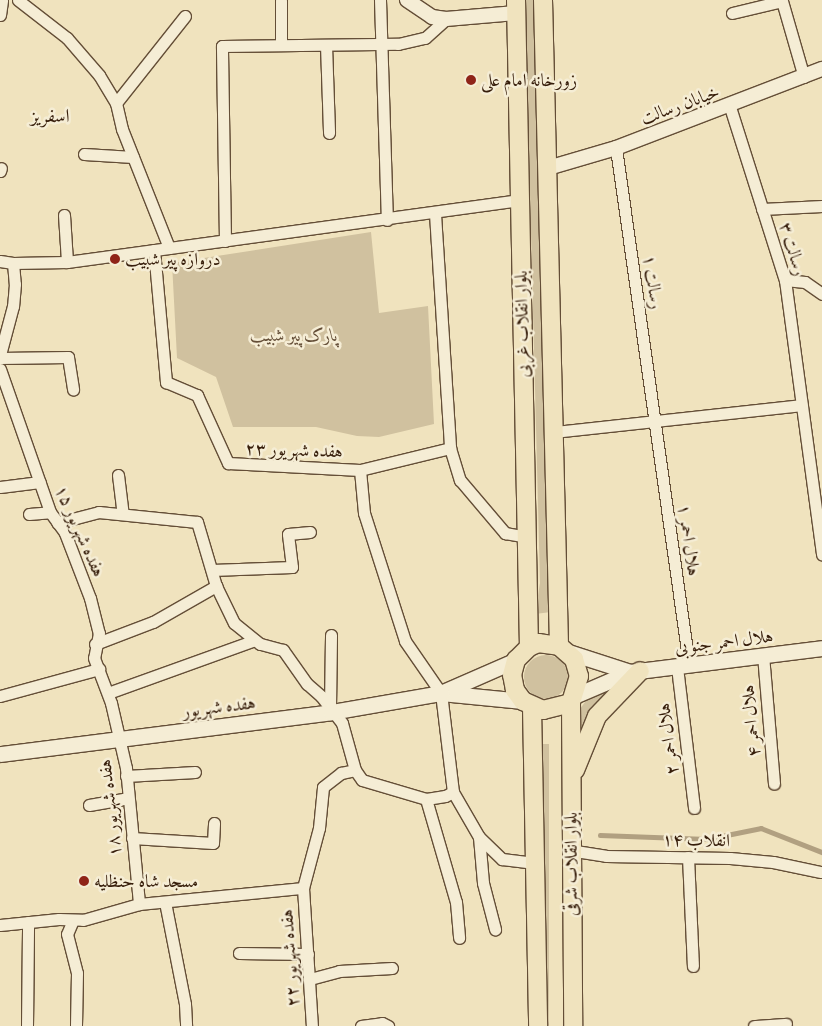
<!DOCTYPE html>
<meta charset="utf-8">
<style>
body{margin:0}
#map{position:relative;width:822px;height:1026px;overflow:hidden;background:#f0e3be;font-family:Alegreya,Amiri,serif}
div>[style]{position:absolute}
[style*='--x']{left:calc(var(--x)*1px);top:calc(var(--y)*1px);width:calc(var(--w)*1px);rotate:calc(var(--a)*1deg)}
.green>*{inset:0;background:#d0c19f;transform-origin:0 0}
.round{border-radius:50%}
.stream>*{height:4.5px;margin:-2.25px;padding:0 2.25px;transform-origin:2.25px;border-radius:2.25px;background:#b1a081}
.roads{filter:drop-shadow(1px 0 #644e37) drop-shadow(-1px 0 #644e37) drop-shadow(0 1px #644e37) drop-shadow(0 -1px #644e37)}
.minor>*{height:11px;margin:-5.5px;padding:0 5.5px;transform-origin:5.5px;border-radius:5.5px;background:#f5edd5}
.tertiary>*{height:14px;margin:-7px;padding:0 7px;transform-origin:7px;border-radius:7px;background:#f5edd5}
.secondary>*{height:15px;margin:-7.5px;padding:0 7.5px;transform-origin:7.5px;border-radius:7.5px;background:#f5edd5}
.primary>*{height:18px;margin:-9px;padding:0 9px;transform-origin:9px;border-radius:9px;background:#f0e3be}
.dots>*{width:14px;height:14px;translate:-50% -50%;box-sizing:border-box;border:2px solid #f5edd5;border-radius:50%}
span{translate:-50% -50%;white-space:nowrap;text-align:center;line-height:1.15;-webkit-text-stroke:5px #f5edd5;paint-order:stroke}
.poi-label{font-size:18px;color:#361d0a}
.left{translate:0 -50%;text-align:left}
.street-label{font-size:18px;color:#361d0a}
.park-label{font-size:18px;color:#644e37;font-style:italic}
.neighbourhood-label{font-size:19px;color:#361d0a}
</style>
<div id="map">
<div class="green">
<i style="clip-path:polygon(525px 0,534px 0,551px 612px,535px 614px,540px 583px)"></i>
<i style="clip-path:polygon(371px 232px,379px 313px,428px 306px,434px 424px,379px 437px,357px 436px,316px 427px,233px 427px,216px 377px,177px 358px,172px 263px)"></i>
<i class="round" style="left:524px;top:655px;width:44px;height:44px"></i>
<i style="clip-path:polygon(611px 686px,584px 721px,572px 746px,580px 709px,588px 698px)"></i>
<i style="left:540px;top:744px;width:9px;height:282px"></i>
</div>
<div class="stream">
<i style="--x:600;--y:835;--w:107;--a:2.1"></i>
<i style="--x:707;--y:839;--w:55;--a:-11.5"></i>
<i style="--x:761;--y:828;--w:66;--a:21.5"></i>
</div>
<div class="roads">
<div class="minor">
<i style="--x:18;--y:0;--w:62;--a:37.8"></i>
<i style="--x:67;--y:38;--w:49;--a:49.1"></i>
<i style="--x:99;--y:75;--w:33;--a:59"></i>
<i style="--x:116;--y:103;--w:27;--a:77"></i>
<i style="--x:122;--y:129;--w:128;--a:68.4"></i>
<i style="--x:380;--y:0;--w:220;--a:88.2"></i>
<i style="--x:732;--y:13;--w:51;--a:-13.5"></i>
<i style="--x:782;--y:1;--w:79;--a:73.9"></i>
<i style="--x:0;--y:15;--w:15;--a:-82"></i>
<i style="--x:281;--y:45;--w:45;--a:-90"></i>
<i style="--x:326;--y:45;--w:88;--a:88"></i>
<i style="--x:116;--y:103;--w:111;--a:-51.6"></i>
<i style="--x:730;--y:107;--w:182;--a:72.4"></i>
<i style="--x:785;--y:280;--w:277;--a:82.3"></i>
<i style="--x:616;--y:148;--w:522;--a:81.96"></i>
<i style="--x:84;--y:154;--w:49;--a:3.5"></i>
<i style="--x:0;--y:171;--w:3;--a:-72"></i>
<i style="--x:762;--y:209;--w:60;--a:-2.9"></i>
<i style="--x:435;--y:214;--w:234;--a:86.3"></i>
<i style="--x:64;--y:215;--w:47;--a:86.3"></i>
<i style="--x:225;--y:241;--w:195;--a:-90.9"></i>
<i style="--x:222;--y:46;--w:176;--a:-0.7"></i>
<i style="--x:398;--y:44;--w:28;--a:-13"></i>
<i style="--x:425;--y:38;--w:28;--a:-42"></i>
<i style="--x:154;--y:250;--w:133;--a:84.8"></i>
<i style="--x:166;--y:382;--w:34;--a:23"></i>
<i style="--x:197;--y:395;--w:75;--a:65.5"></i>
<i style="--x:228;--y:463;--w:132;--a:3"></i>
<i style="--x:360;--y:470;--w:43;--a:84.7"></i>
<i style="--x:364;--y:513;--w:134;--a:72.2"></i>
<i style="--x:405;--y:641;--w:63;--a:55.3"></i>
<i style="--x:441;--y:693;--w:100;--a:83.1"></i>
<i style="--x:453;--y:792;--w:9;--a:153"></i>
<i style="--x:445;--y:796;--w:19;--a:171"></i>
<i style="--x:0;--y:261;--w:13;--a:9"></i>
<i style="--x:13;--y:263;--w:21;--a:85"></i>
<i style="--x:15;--y:284;--w:22;--a:95"></i>
<i style="--x:13;--y:306;--w:51;--a:104.9"></i>
<i style="--x:13;--y:263;--w:54;--a:-1.1"></i>
<i style="--x:67;--y:262;--w:457;--a:-7.8"></i>
<i style="--x:785;--y:280;--w:20;--a:6"></i>
<i style="--x:805;--y:282;--w:21;--a:35"></i>
<i style="--x:0;--y:358;--w:68;--a:-0.8"></i>
<i style="--x:68;--y:357;--w:33;--a:81"></i>
<i style="--x:0;--y:369;--w:151;--a:70.7"></i>
<i style="--x:50;--y:512;--w:26;--a:54"></i>
<i style="--x:65;--y:533;--w:70;--a:69"></i>
<i style="--x:90;--y:598;--w:36;--a:76"></i>
<i style="--x:99;--y:633;--w:25;--a:101"></i>
<i style="--x:94;--y:658;--w:48;--a:69.3"></i>
<i style="--x:111;--y:703;--w:67;--a:77"></i>
<i style="--x:126;--y:768;--w:137;--a:84.5"></i>
<i style="--x:554;--y:432;--w:249;--a:-6.2"></i>
<i style="--x:360;--y:470;--w:93;--a:-13.7"></i>
<i style="--x:450;--y:448;--w:34;--a:73"></i>
<i style="--x:460;--y:480;--w:70;--a:49.7"></i>
<i style="--x:505;--y:533;--w:22;--a:10"></i>
<i style="--x:118;--y:475;--w:38;--a:83"></i>
<i style="--x:0;--y:487;--w:40;--a:-7.1"></i>
<i style="--x:29;--y:514;--w:21;--a:-5"></i>
<i style="--x:212;--y:570;--w:80;--a:-2.1"></i>
<i style="--x:292;--y:567;--w:33;--a:-97"></i>
<i style="--x:288;--y:534;--w:22;--a:-5"></i>
<i style="--x:95;--y:644;--w:62;--a:-20.8"></i>
<i style="--x:153;--y:622;--w:73;--a:-29.7"></i>
<i style="--x:763;--y:655;--w:129;--a:85.1"></i>
<i style="--x:677;--y:667;--w:142;--a:83.1"></i>
<i style="--x:108;--y:693;--w:156;--a:-19.8"></i>
<i style="--x:0;--y:696;--w:103;--a:-15.3"></i>
<i style="--x:330;--y:708;--w:73;--a:-89.2"></i>
<i style="--x:355;--y:770;--w:12;--a:55"></i>
<i style="--x:362;--y:780;--w:67;--a:16.5"></i>
<i style="--x:426;--y:799;--w:107;--a:73.8"></i>
<i style="--x:456;--y:902;--w:36;--a:85"></i>
<i style="--x:126;--y:776;--w:69;--a:-3.3"></i>
<i style="--x:453;--y:792;--w:52;--a:60"></i>
<i style="--x:479;--y:837;--w:32;--a:44"></i>
<i style="--x:502;--y:859;--w:33;--a:7"></i>
<i style="--x:89;--y:805;--w:39;--a:-10"></i>
<i style="--x:479;--y:837;--w:46;--a:85"></i>
<i style="--x:483;--y:883;--w:48;--a:75.4"></i>
<i style="--x:132;--y:838;--w:81;--a:3.5"></i>
<i style="--x:213;--y:843;--w:20;--a:-87"></i>
<i style="--x:569;--y:850;--w:37;--a:9"></i>
<i style="--x:606;--y:856;--w:124;--a:0.9"></i>
<i style="--x:730;--y:858;--w:43;--a:5.3"></i>
<i style="--x:773;--y:862;--w:49;--a:11.8"></i>
<i style="--x:688;--y:857;--w:109;--a:87.4"></i>
<i style="--x:303;--y:888;--w:138;--a:86.3"></i>
<i style="--x:165;--y:902;--w:104;--a:78.9"></i>
<i style="--x:185;--y:1004;--w:22;--a:87"></i>
<i style="--x:73;--y:920;--w:15;--a:113"></i>
<i style="--x:67;--y:934;--w:40;--a:75.6"></i>
<i style="--x:77;--y:973;--w:53;--a:91.1"></i>
<i style="--x:0;--y:925;--w:59;--a:-5.8"></i>
<i style="--x:59;--y:919;--w:24;--a:2"></i>
<i style="--x:83;--y:920;--w:58;--a:-15.9"></i>
<i style="--x:139;--y:904;--w:165;--a:-5.6"></i>
<i style="--x:303;--y:888;--w:62;--a:-75.1"></i>
<i style="--x:319;--y:828;--w:41;--a:-84.4"></i>
<i style="--x:323;--y:787;--w:23;--a:-38"></i>
<i style="--x:341;--y:773;--w:14;--a:-12"></i>
<i style="--x:355;--y:770;--w:49;--a:-105.5"></i>
<i style="--x:342;--y:723;--w:34;--a:-128"></i>
<i style="--x:321;--y:696;--w:18;--a:-139"></i>
<i style="--x:307;--y:684;--w:42;--a:-125.2"></i>
<i style="--x:283;--y:650;--w:24;--a:-165"></i>
<i style="--x:260;--y:644;--w:33;--a:-141"></i>
<i style="--x:234;--y:623;--w:41;--a:-115.9"></i>
<i style="--x:216;--y:586;--w:67;--a:-106.5"></i>
<i style="--x:197;--y:522;--w:99;--a:-174.2"></i>
<i style="--x:99;--y:512;--w:43;--a:165.3"></i>
<i style="--x:239;--y:953;--w:69;--a:0.8"></i>
<i style="--x:310;--y:979;--w:30;--a:-15"></i>
<i style="--x:339;--y:971;--w:53;--a:-3.2"></i>
<i style="--x:27;--y:1026;--w:104;--a:-89.4"></i>
<i style="--x:361;--y:1026;--w:21;--a:-8"></i>
<i style="--x:382;--y:1023;--w:7;--a:27"></i>
<i style="--x:754;--y:1026;--w:32;--a:-4"></i>
</div>
<div class="tertiary">
<i style="--x:407;--y:0;--w:30;--a:34"></i>
<i style="--x:432;--y:17;--w:14;--a:8"></i>
<i style="--x:446;--y:19;--w:70;--a:-4.9"></i>
<i style="--x:548;--y:168;--w:71;--a:-16.4"></i>
<i style="--x:616;--y:148;--w:221;--a:-21"></i>
</div>
<div class="secondary">
<i style="--x:568;--y:652;--w:65;--a:17.9"></i>
<i style="--x:630;--y:672;--w:63;--a:156.7"></i>
<i style="--x:516;--y:660;--w:82;--a:156.3"></i>
<i style="--x:441;--y:693;--w:82;--a:5.6"></i>
<i style="--x:630;--y:672;--w:193;--a:-7.1"></i>
<i style="--x:0;--y:754;--w:334;--a:-7.2"></i>
<i style="--x:331;--y:712;--w:112;--a:-9.8"></i>
</div>
<div class="primary">
<i style="--x:516;--y:0;--w:647;--a:88.85"></i>
<i style="--x:543;--y:0;--w:646;--a:88.58"></i>
<i style="--x:538;--y:643;--w:21;--a:8"></i>
<i style="--x:559;--y:646;--w:20;--a:41"></i>
<i style="--x:574;--y:659;--w:18;--a:74"></i>
<i style="--x:579;--y:676;--w:28;--a:107"></i>
<i style="--x:571;--y:703;--w:29;--a:166"></i>
<i style="--x:543;--y:710;--w:22;--a:-156"></i>
<i style="--x:523;--y:701;--w:14;--a:-126"></i>
<i style="--x:515;--y:690;--w:15;--a:-101"></i>
<i style="--x:512;--y:675;--w:16;--a:-75"></i>
<i style="--x:516;--y:660;--w:18;--a:-45"></i>
<i style="--x:529;--y:647;--w:10;--a:-24"></i>
<i style="--x:571;--y:703;--w:323;--a:89.6"></i>
<i style="--x:532;--y:707;--w:319;--a:88.9"></i>
<i style="--x:575;--y:770;--w:58;--a:-67.8"></i>
<i style="--x:597;--y:716;--w:62;--a:-46.3"></i>
</div>
</div>
<div class="dots">
<i style="left:471px;top:80px;background:#8f2418"></i>
<i style="left:115px;top:259px;background:#8f2418"></i>
<i style="left:84px;top:881px;background:#8f2418"></i>
</div>
<div class="poi-label">
<span class="left" style="left:481px;top:80px">زورخانه امام علی</span>
<span class="left" style="left:125px;top:259px">دروازه پیر شبیب</span>
<span class="left" style="left:94px;top:881px">مسجد شاه حنظلیه</span>
</div>
<div class="street-label">
<span style="left:680px;top:105px;rotate:-20deg">خیابان رسالت</span>
<span style="left:793px;top:249px;rotate:74deg">رسالت ۳</span>
<span style="left:653px;top:282px;rotate:82deg">رسالت ۱</span>
<span style="left:522px;top:324px;rotate:-91deg">بلوار انقلاب غربی</span>
<span style="left:294px;top:450px;rotate:2deg">هفده شهریور ۲۳</span>
<span style="left:80px;top:531px;rotate:66deg">هفده شهریور ۱۵</span>
<span style="left:689px;top:540px;rotate:82deg">هلال احمر ۱</span>
<span style="left:724px;top:642px;rotate:-7deg">هلال احمر جنوبی</span>
<span style="left:219px;top:707px;rotate:-7deg">هفده شهریور</span>
<span style="left:751px;top:721px;rotate:-95deg">هلال احمر ۴</span>
<span style="left:668px;top:739px;rotate:-97deg">هلال احمر ۲</span>
<span style="left:110px;top:808px;rotate:-96deg">هفده شهریور ۱۸</span>
<span style="left:696px;top:840px;rotate:1deg">انقلاب ۱۴</span>
<span style="left:571px;top:864px;rotate:-90deg">بلوار انقلاب شرقی</span>
<span style="left:290px;top:958px;rotate:-94deg">هفده شهریور ۲۲</span>
</div>
<div class="park-label">
<span style="left:294px;top:335px">پارک پیر شبیب</span>
</div>
<div class="neighbourhood-label">
<span style="left:50px;top:117px">اسفریز</span>
</div>
</div>
